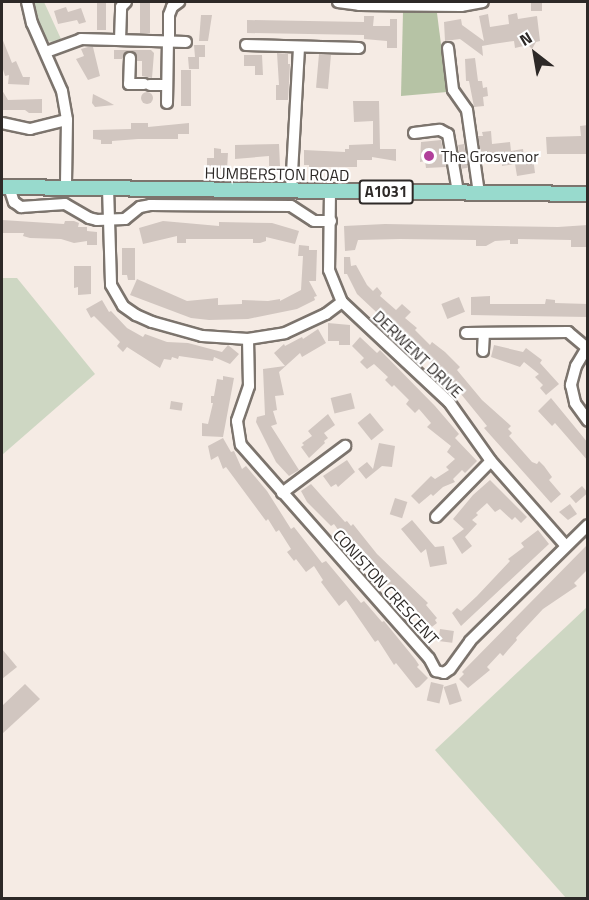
<!DOCTYPE html>
<style>
body{margin:0}
#map{position:relative;width:589px;height:900px;overflow:hidden;background:#f5ebe4;font-family:"Titillium Web",sans-serif}
div>[style]{position:absolute}
[style*='--x']{left:calc(var(--x)*1px);top:calc(var(--y)*1px);width:calc(var(--w)*1px);rotate:calc(var(--a)*1deg)}
.green>*{inset:0;background:#ced7c3}
.forest>*{inset:0;background:#b6c3a5}
.building>*{inset:0;background:#d1c6c0;transform-origin:0 0}
.round{border-radius:50%}
.roads{filter:drop-shadow(2px 0 #7c746d) drop-shadow(-2px 0 #7c746d) drop-shadow(0 2px #7c746d) drop-shadow(0 -2px #7c746d)}
.minor>*{height:10px;margin:-5px;padding:0 5px;transform-origin:5px;border-radius:5px;background:#fff}
.major>*{height:14px;margin:-7px;padding:0 7px;transform-origin:7px;border-radius:7px;background:#98dacd}
.dots>*{width:16px;height:16px;translate:-50% -50%;box-sizing:border-box;border:3px solid #fff;border-radius:50%}
span{translate:-50% -50%;white-space:nowrap;text-align:center;line-height:1.15;-webkit-text-stroke:4.5px #fff;paint-order:stroke}
.shield-label span{padding:2px 4px;background:#fff;border:2px solid;border-radius:4px;-webkit-text-stroke-width:0}
.shield-label{font-size:15px;color:#2d2927;font-weight:700}
.poi-label{font-size:16px;color:#2d2927}
.left{translate:0 -50%;text-align:left}
.street-label{font-size:16px;color:#2d2927}
.frame{position:absolute;inset:0;border:3px solid #2d2927;pointer-events:none}
.north{position:absolute;left:505px;top:24px;width:60px;height:60px;-webkit-text-stroke:4px #fff;paint-order:stroke;rotate:329deg;font-size:16px;font-weight:700;line-height:24px;text-align:center;color:#2d2927}
.north::after{content:'';display:block;margin:auto;width:21px;height:27px;background:#2d2927;clip-path:polygon(50% 0,100% 100%,50% 72%,0 100%)}
</style>
<div id="map">
<div class="green">
<i style="clip-path:polygon(31px 2px,44px 2px,61px 39px,53px 42px,47px 41px)"></i>
<i style="clip-path:polygon(2px 278px,17px 278px,95px 374px,2px 455px)"></i>
<i style="clip-path:polygon(587px 607px,587px 898px,566px 898px,435px 750px)"></i>
</div>
<div class="forest">
<i style="clip-path:polygon(403px 12px,437px 13px,447px 92px,401px 96px)"></i>
</div>
<div class="building">
<i style="left:97px;top:2px;width:9px;height:28px"></i>
<i style="left:140px;top:2px;width:10px;height:31px"></i>
<i style="left:531px;top:2px;width:11px;height:9px"></i>
<i style="clip-path:polygon(66px 7px,68px 12px,81px 8px,86px 22px,79px 24px,77px 20px,58px 24px,54px 11px)"></i>
<i style="clip-path:polygon(517px 13px,518px 19px,537px 16px,540px 41px,536px 42px,532px 49px,528px 45px,515px 48px,514px 41px,493px 44px,482px 46px,483px 56px,460px 39px,445px 41px,444px 22px,461px 19px,462px 25px,484px 41px,479px 16px,488px 14px,490px 27px,509px 24px,508px 15px)"></i>
<i style="clip-path:polygon(201px 15px,212px 15px,208px 41px,199px 41px)"></i>
<i style="clip-path:polygon(364px 16px,374px 16px,373px 26px,390px 26px,390px 19px,397px 19px,397px 48px,387px 48px,387px 41px,364px 39px,364px 35px,247px 33px,247px 20px,364px 22px)"></i>
<i style="clip-path:polygon(2px 38px,12px 63px,16px 61px,23px 77px,30px 77px,29px 85px,8px 84px,9px 75px,5px 76px,2px 66px)"></i>
<i style="clip-path:polygon(194px 45px,205px 45px,205px 57px,199px 57px,199px 69px,189px 69px,188px 57px,195px 57px)"></i>
<i style="clip-path:polygon(88px 47px,93px 47px,100px 76px,88px 80px,76px 59px,84px 56px,81px 49px)"></i>
<i style="clip-path:polygon(114px 50px,151px 50px,154px 53px,152px 78px,142px 76px,142px 61px,137px 61px,134px 52px,127px 51px,122px 59px,114px 59px)"></i>
<i style="clip-path:polygon(277px 53px,288px 54px,288px 64px,290px 64px,288px 100px,276px 100px,276px 85px,279px 85px)"></i>
<i style="left:319px;top:54px;width:12px;height:34px;rotate:5deg"></i>
<i style="clip-path:polygon(244px 55px,262px 55px,263px 75px,255px 75px,255px 66px,244px 66px)"></i>
<i style="clip-path:polygon(475px 58px,478px 81px,482px 81px,483px 88px,487px 87px,488px 96px,483px 97px,484px 106px,474px 107px,469px 81px,466px 81px,465px 59px)"></i>
<i style="left:181px;top:70px;width:10px;height:36px"></i>
<i style="clip-path:polygon(2px 90px,8px 100px,42px 99px,42px 113px,29px 113px,25px 110px,2px 110px)"></i>
<i class="round" style="left:141px;top:92px;width:12px;height:12px"></i>
<i style="clip-path:polygon(93px 94px,107px 101px,114px 105px,95px 107px,92px 103px)"></i>
<i style="clip-path:polygon(353px 101px,379px 101px,380px 149px,396px 149px,396px 161px,372px 157px,372px 160px,357px 160px,357px 167px,309px 167px,309px 165px,304px 165px,304px 150px,345px 152px,345px 149px,349px 149px,349px 145px,373px 144px,373px 121px,354px 122px)"></i>
<i style="clip-path:polygon(131px 123px,148px 123px,148px 127px,189px 123px,189px 134px,178px 134px,178px 139px,138px 139px,112px 141px,112px 144px,101px 144px,101px 140px,93px 139px,93px 130px,131px 129px)"></i>
<i style="clip-path:polygon(588px 125px,588px 154px,547px 154px,546px 137px,581px 136px,580px 126px)"></i>
<i style="clip-path:polygon(491px 131px,492px 144px,510px 142px,511px 151px,523px 149px,524px 158px,533px 157px,535px 173px,517px 176px,515px 164px,502px 166px,501px 153px,481px 154px,478px 136px,483px 136px,482px 132px)"></i>
<i style="clip-path:polygon(441px 140px,446px 167px,426px 168px,425px 161px,420px 162px,421px 142px)"></i>
<i style="clip-path:polygon(279px 144px,280px 166px,269px 166px,269px 156px,235px 159px,235px 145px)"></i>
<i style="left:464px;top:144px;width:24px;height:6px;rotate:81deg"></i>
<i style="clip-path:polygon(214px 148px,221px 149px,221px 153px,228px 153px,227px 169px,212px 168px,212px 166px,207px 166px,207px 158px,214px 158px)"></i>
<i style="clip-path:polygon(2px 220px,64px 224px,65px 221px,74px 221px,79px 223px,78px 227px,87px 227px,87px 231px,97px 232px,97px 245px,87px 245px,87px 241px,74px 243px,61px 239px,30px 238px,23px 236px,24px 233px,2px 233px)"></i>
<i style="clip-path:polygon(163px 221px,219px 226px,219px 222px,272px 223px,299px 231px,295px 244px,266px 237px,266px 241px,260px 243px,253px 243px,253px 239px,186px 239px,186px 243px,177px 243px,177px 236px,143px 244px,139px 228px)"></i>
<i style="clip-path:polygon(385px 224px,558px 227px,588px 225px,588px 247px,571px 247px,571px 240px,518px 239px,518px 244px,510px 244px,510px 240px,495px 241px,486px 246px,476px 246px,476px 240px,400px 239px,358px 240px,355px 250px,345px 251px,344px 226px)"></i>
<i style="clip-path:polygon(299px 245px,309px 246px,309px 250px,317px 250px,316px 281px,309px 281px,317px 296px,314px 297px,315px 300px,297px 309px,248px 319px,209px 320px,191px 318px,130px 295px,137px 279px,187px 301px,218px 298px,218px 305px,242px 304px,242px 300px,268px 301px,280px 299px,280px 301px,301px 290px,303px 256px,298px 256px)"></i>
<i style="clip-path:polygon(122px 248px,135px 248px,135px 280px,128px 280px,127px 275px,122px 275px)"></i>
<i style="clip-path:polygon(344px 257px,350px 257px,351px 266px,356px 265px,367px 285px,373px 291px,377px 287px,382px 293px,380px 296px,396px 310px,402px 304px,411px 312px,405px 318px,417px 328px,415px 330px,430px 345px,432px 342px,445px 352px,460px 367px,457px 370px,482px 400px,511px 426px,508px 429px,512px 433px,509px 436px,532px 462px,537px 464px,539px 461px,544px 466px,552px 477px,549px 480px,561px 494px,551px 503px,484px 428px,487px 426px,452px 383px,357px 294px,347px 274px,344px 274px)"></i>
<i style="clip-path:polygon(74px 266px,91px 266px,91px 294px,78px 295px,78px 287px,74px 288px)"></i>
<i style="clip-path:polygon(490px 296px,490px 304px,545px 304px,546px 299px,555px 300px,555px 303px,588px 304px,588px 317px,471px 315px,471px 297px)"></i>
<i style="left:459px;top:297px;width:16px;height:19px;rotate:68deg"></i>
<i style="clip-path:polygon(102px 300px,109px 312px,111px 311px,127px 328px,143px 337px,145px 334px,167px 342px,188px 343px,222px 352px,228px 345px,239px 354px,230px 364px,214px 357px,213px 361px,179px 356px,178px 359px,172px 357px,171px 360px,164px 359px,160px 368px,127px 347px,123px 352px,117px 346px,120px 342px,94px 316px,91px 318px,86px 309px)"></i>
<i style="clip-path:polygon(328px 323px,350px 325px,350px 345px,339px 345px,339px 341px,328px 341px)"></i>
<i style="clip-path:polygon(318px 329px,326px 343px,302px 357px,300px 353px,279px 372px,284px 395px,275px 396px,277px 410px,273px 411px,277px 424px,271px 426px,299px 470px,289px 476px,276px 462px,256px 422px,257px 417px,265px 415px,263px 369px,285px 366px,274px 353px,284px 344px,285px 346px,302px 337px,303px 339px)"></i>
<i style="clip-path:polygon(360px 337px,377px 353px,380px 350px,435px 406px,459px 434px,455px 438px,477px 461px,465px 473px,462px 470px,453px 479px,455px 482px,443px 487px,433px 496px,431px 494px,419px 504px,411px 496px,431px 476px,435px 479px,449px 470px,446px 467px,455px 459px,447px 452px,451px 446px,427px 427px,431px 423px,419px 409px,415px 413px,406px 404px,409px 400px,394px 385px,392px 387px,385px 380px,388px 377px,374px 364px,367px 369px,360px 362px,364px 358px,352px 346px)"></i>
<i style="clip-path:polygon(494px 345px,523px 352px,526px 348px,542px 360px,540px 363px,559px 384px,546px 395px,540px 388px,543px 385px,535px 377px,539px 374px,524px 362px,520px 367px,491px 357px)"></i>
<i style="clip-path:polygon(223px 376px,234px 378px,223px 437px,202px 436px,202px 423px,208px 424px,213px 403px,211px 403px,211px 396px,214px 396px,217px 379px,223px 380px)"></i>
<i style="left:351px;top:393px;width:16px;height:21px;rotate:76deg"></i>
<i style="clip-path:polygon(551px 398px,588px 443px,588px 461px,555px 423px,552px 426px,538px 411px)"></i>
<i style="left:171px;top:401px;width:12px;height:8px;rotate:9deg"></i>
<i style="left:370px;top:413px;width:22px;height:16px;rotate:51deg"></i>
<i style="clip-path:polygon(328px 414px,335px 425px,324px 433px,328px 438px,324px 441px,325px 443px,309px 458px,301px 447px,304px 445px,302px 443px,312px 436px,308px 431px)"></i>
<i style="clip-path:polygon(223px 438px,231px 452px,234px 451px,242px 469px,246px 466px,267px 491px,291px 529px,294px 527px,322px 563px,326px 561px,361px 603px,364px 601px,382px 622px,384px 621px,415px 659px,419px 665px,417px 667px,428px 678px,419px 687px,416px 688px,396px 663px,394px 665px,378px 640px,375px 642px,346px 600px,339px 606px,321px 582px,323px 580px,314px 566px,306px 572px,296px 559px,294px 561px,287px 552px,291px 549px,279px 530px,276px 532px,268px 519px,266px 521px,226px 467px,223px 469px,218px 456px,211px 460px,208px 446px)"></i>
<i style="clip-path:polygon(379px 443px,395px 446px,392px 467px,382px 466px,366px 479px,358px 469px,367px 462px,373px 469px)"></i>
<i style="clip-path:polygon(347px 460px,355px 472px,338px 487px,336px 484px,331px 487px,323px 476px)"></i>
<i style="clip-path:polygon(490px 480px,527px 517px,521px 523px,515px 517px,512px 520px,500px 509px,495px 512px,487px 503px,476px 513px,478px 515px,472px 520px,477px 524px,465px 537px,472px 546px,462px 554px,452px 538px,464px 529px,453px 519px,473px 495px)"></i>
<i style="clip-path:polygon(311px 484px,345px 522px,347px 521px,351px 526px,353px 524px,377px 554px,428px 603px,426px 605px,437px 618px,435px 620px,437px 623px,428px 630px,355px 549px,353px 551px,334px 524px,331px 526px,307px 502px,301px 491px)"></i>
<i style="left:582px;top:486px;width:9px;height:16px;rotate:49deg"></i>
<i style="left:395px;top:498px;width:13px;height:17px;rotate:18deg"></i>
<i style="clip-path:polygon(570px 504px,577px 514px,568px 520px,559px 512px)"></i>
<i style="clip-path:polygon(412px 520px,435px 547px,444px 546px,447px 564px,430px 567px,426px 549px,421px 553px,401px 529px)"></i>
<i style="clip-path:polygon(538px 530px,549px 544px,461px 626px,452px 613px,457px 608px,461px 611px,477px 596px,510px 561px,508px 559px,524px 547px,521px 543px)"></i>
<i style="clip-path:polygon(588px 544px,588px 569px,574px 583px,577px 586px,543px 609px,516px 638px,517px 640px,508px 650px,503px 656px,500px 653px,487px 667px,490px 670px,468px 688px,459px 679px,464px 674px,462px 672px)"></i>
<i style="left:440px;top:629px;width:14px;height:12px;rotate:8deg"></i>
<i style="clip-path:polygon(2px 649px,17px 667px,2px 679px)"></i>
<i style="left:431px;top:682px;width:13px;height:19px;rotate:13deg"></i>
<i style="left:456px;top:683px;width:19px;height:13px;rotate:72deg"></i>
<i style="clip-path:polygon(25px 684px,40px 699px,2px 734px,2px 706px)"></i>
</div>
<div class="roads">
<div class="minor">
<i style="--x:27;--y:2;--w:22;--a:77"></i>
<i style="--x:32;--y:23;--w:74;--a:66.2"></i>
<i style="--x:62;--y:91;--w:29;--a:80"></i>
<i style="--x:67;--y:120;--w:66;--a:90.9"></i>
<i style="--x:338;--y:2;--w:21;--a:8"></i>
<i style="--x:359;--y:5;--w:102;--a:0.6"></i>
<i style="--x:461;--y:6;--w:22;--a:-10"></i>
<i style="--x:120;--y:40;--w:33;--a:-88"></i>
<i style="--x:121;--y:7;--w:7;--a:-45"></i>
<i style="--x:169;--y:42;--w:27;--a:-90"></i>
<i style="--x:169;--y:15;--w:9;--a:-69"></i>
<i style="--x:172;--y:7;--w:9;--a:-36"></i>
<i style="--x:246;--y:45;--w:113;--a:1.5"></i>
<i style="--x:448;--y:48;--w:42;--a:83.2"></i>
<i style="--x:453;--y:90;--w:24;--a:55"></i>
<i style="--x:467;--y:110;--w:84;--a:81.8"></i>
<i style="--x:46;--y:52;--w:37;--a:-20"></i>
<i style="--x:81;--y:39;--w:105;--a:1.6"></i>
<i style="--x:130;--y:58;--w:26;--a:92"></i>
<i style="--x:129;--y:84;--w:15;--a:0"></i>
<i style="--x:150;--y:85;--w:17;--a:0"></i>
<i style="--x:167;--y:103;--w:62;--a:-89.1"></i>
<i style="--x:2;--y:123;--w:29;--a:12"></i>
<i style="--x:30;--y:129;--w:38;--a:-14"></i>
<i style="--x:414;--y:133;--w:26;--a:-7"></i>
<i style="--x:440;--y:130;--w:9;--a:27"></i>
<i style="--x:448;--y:134;--w:59;--a:80.2"></i>
<i style="--x:9;--y:187;--w:16;--a:72"></i>
<i style="--x:14;--y:202;--w:9;--a:36"></i>
<i style="--x:21;--y:207;--w:44;--a:-3.9"></i>
<i style="--x:65;--y:204;--w:28;--a:30"></i>
<i style="--x:89;--y:218;--w:8;--a:14"></i>
<i style="--x:97;--y:220;--w:28;--a:-2"></i>
<i style="--x:125;--y:219;--w:19;--a:-39"></i>
<i style="--x:140;--y:207;--w:10;--a:-11"></i>
<i style="--x:150;--y:205;--w:141;--a:0.4"></i>
<i style="--x:291;--y:206;--w:27;--a:33"></i>
<i style="--x:314;--y:221;--w:17;--a:0"></i>
<i style="--x:108;--y:188;--w:97;--a:88.2"></i>
<i style="--x:111;--y:285;--w:24;--a:60"></i>
<i style="--x:123;--y:306;--w:16;--a:35"></i>
<i style="--x:136;--y:315;--w:17;--a:24"></i>
<i style="--x:152;--y:322;--w:52;--a:15.6"></i>
<i style="--x:202;--y:336;--w:46;--a:3.7"></i>
<i style="--x:248;--y:339;--w:37;--a:-9"></i>
<i style="--x:285;--y:333;--w:45;--a:-24.9"></i>
<i style="--x:326;--y:314;--w:20;--a:-37"></i>
<i style="--x:291;--y:191;--w:144;--a:-86.8"></i>
<i style="--x:330;--y:191;--w:79;--a:90.7"></i>
<i style="--x:329;--y:270;--w:35;--a:68"></i>
<i style="--x:342;--y:302;--w:146;--a:43.1"></i>
<i style="--x:449;--y:402;--w:72;--a:54.6"></i>
<i style="--x:491;--y:461;--w:112;--a:48.6"></i>
<i style="--x:466;--y:333;--w:102;--a:-0.6"></i>
<i style="--x:568;--y:332;--w:23;--a:40"></i>
<i style="--x:248;--y:339;--w:47;--a:88.8"></i>
<i style="--x:249;--y:386;--w:37;--a:109"></i>
<i style="--x:237;--y:421;--w:24;--a:81"></i>
<i style="--x:241;--y:445;--w:284;--a:48.6"></i>
<i style="--x:429;--y:658;--w:15;--a:62"></i>
<i style="--x:436;--y:671;--w:8;--a:14"></i>
<i style="--x:444;--y:673;--w:7;--a:-34"></i>
<i style="--x:450;--y:669;--w:34;--a:-54"></i>
<i style="--x:470;--y:641;--w:165;--a:-44.5"></i>
<i style="--x:588;--y:346;--w:23;--a:121"></i>
<i style="--x:576;--y:366;--w:20;--a:105"></i>
<i style="--x:571;--y:385;--w:18;--a:77"></i>
<i style="--x:575;--y:403;--w:22;--a:54"></i>
<i style="--x:483;--y:351;--w:18;--a:-87"></i>
<i style="--x:282;--y:493;--w:79;--a:-36.7"></i>
<i style="--x:436;--y:517;--w:78;--a:-45.5"></i>
</div>
<div class="major">
<i style="--x:2;--y:187;--w:586;--a:0.68"></i>
</div>
</div>
<div class="dots">
<i style="left:429px;top:156px;background:#b1409b"></i>
</div>
<div class="shield-label">
<span style="left:386px;top:192px">A1031</span>
</div>
<div class="poi-label">
<span class="left" style="left:441px;top:156px">The Grosvenor</span>
</div>
<div class="street-label">
<span style="left:277px;top:174px;rotate:1deg">HUMBERSTON ROAD</span>
<span style="left:418px;top:354px;rotate:44deg">DERWENT DRIVE</span>
<span style="left:386px;top:587px;rotate:48deg">CONISTON CRESCENT</span>
</div>
<div class="frame"></div>
<div class="north">N</div>
</div>
